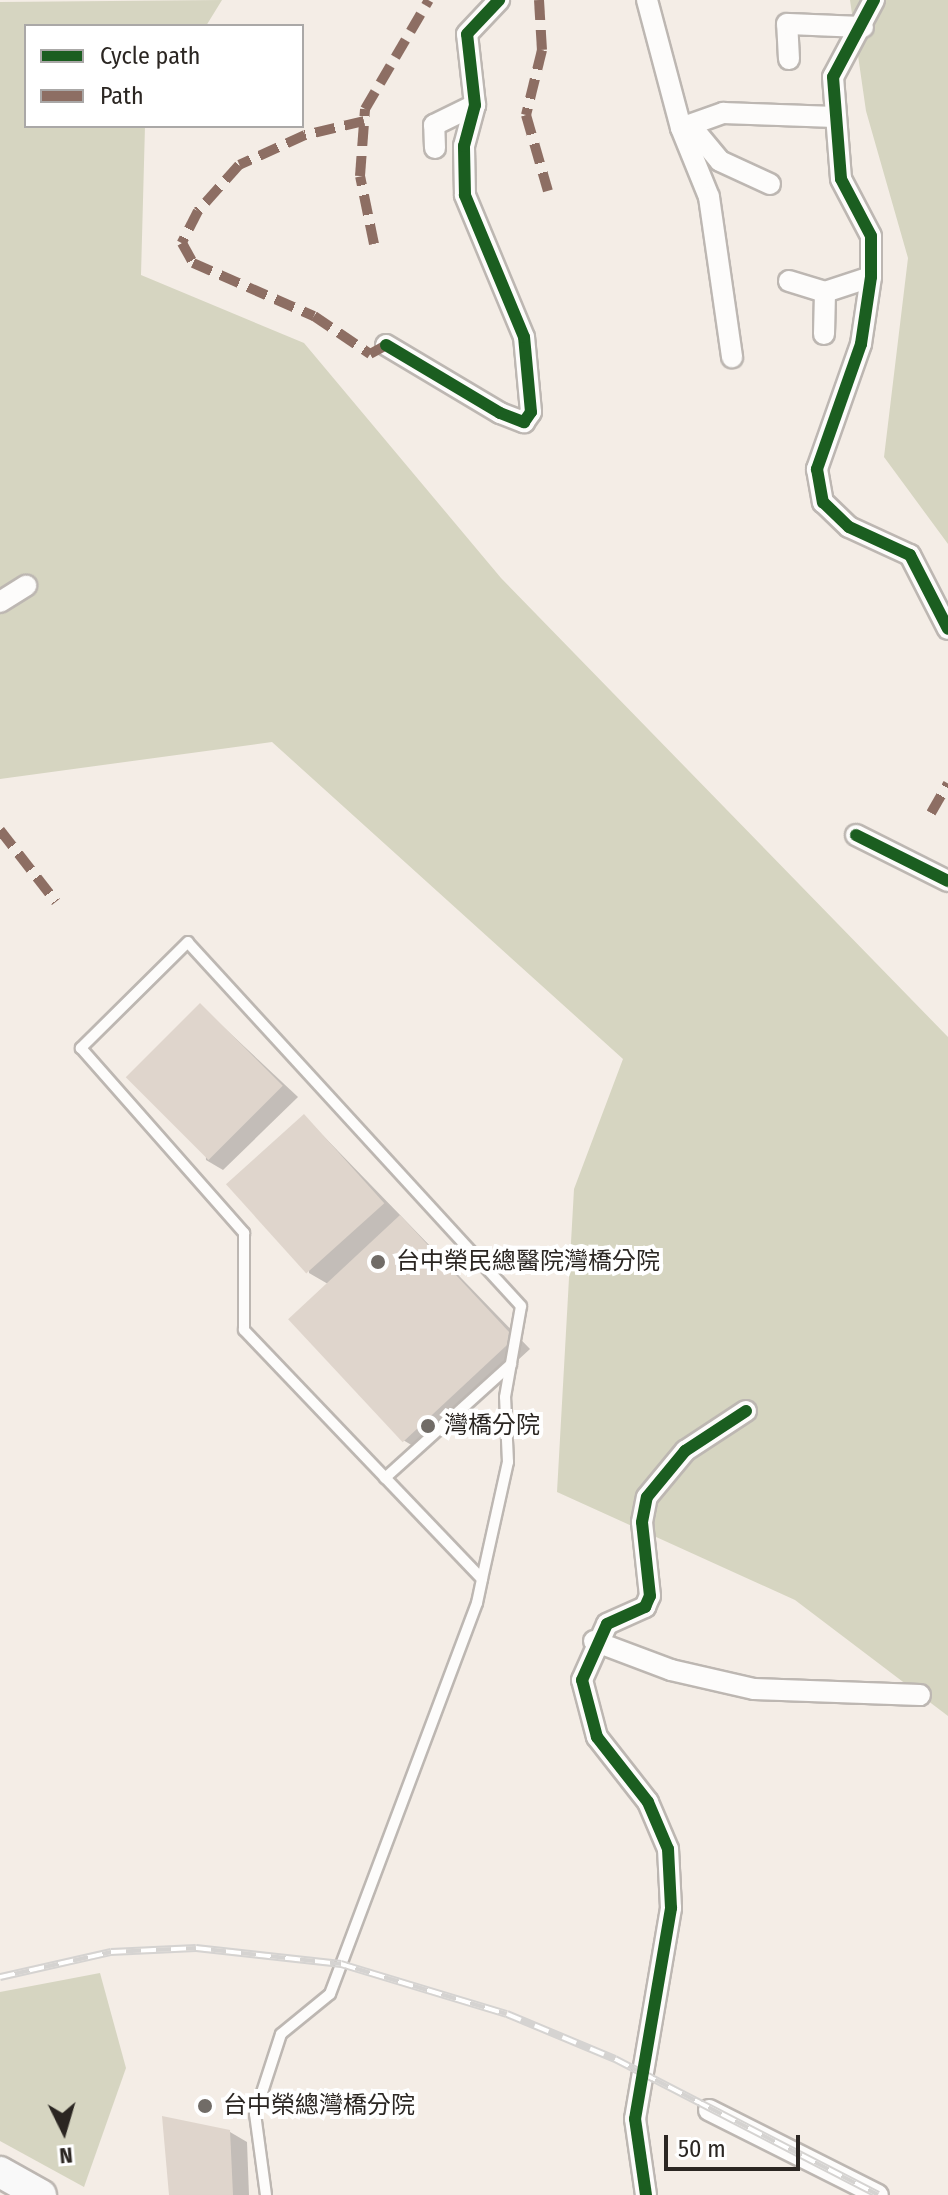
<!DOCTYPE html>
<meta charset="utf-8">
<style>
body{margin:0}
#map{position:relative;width:948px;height:2195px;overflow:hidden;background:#f4ede6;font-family:"Fira Sans Condensed","Noto Sans TC",sans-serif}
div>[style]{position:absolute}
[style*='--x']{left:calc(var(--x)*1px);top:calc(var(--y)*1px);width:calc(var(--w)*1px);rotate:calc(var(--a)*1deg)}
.green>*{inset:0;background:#d6d5c1}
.shadow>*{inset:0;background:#0003}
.building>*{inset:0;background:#dfd5cc;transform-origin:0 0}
.roads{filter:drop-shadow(2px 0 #bdb7b2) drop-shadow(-2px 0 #bdb7b2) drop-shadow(0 2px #bdb7b2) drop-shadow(0 -2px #bdb7b2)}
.lane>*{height:10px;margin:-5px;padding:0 5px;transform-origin:5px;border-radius:5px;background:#fdfcfb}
.street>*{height:20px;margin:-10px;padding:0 10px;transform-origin:10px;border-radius:10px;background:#fdfcfb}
.secondary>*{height:30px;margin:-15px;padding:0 15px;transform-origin:15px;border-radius:15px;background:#f9f9f9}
.rail>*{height:8px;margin-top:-4px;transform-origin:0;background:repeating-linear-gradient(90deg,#fff 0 15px,#d5d3d1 0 30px);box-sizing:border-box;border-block:2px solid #d5d3d1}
.quiet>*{height:10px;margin-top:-5px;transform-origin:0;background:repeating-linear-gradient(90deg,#8d6e63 0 20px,transparent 0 30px)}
.cycleway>*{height:12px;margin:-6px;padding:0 6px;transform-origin:6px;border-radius:6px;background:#1b5e20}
.dots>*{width:22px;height:22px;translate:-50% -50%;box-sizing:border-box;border:4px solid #fff;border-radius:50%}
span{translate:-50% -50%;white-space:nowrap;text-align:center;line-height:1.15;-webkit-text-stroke:8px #fff;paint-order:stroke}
.poi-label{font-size:24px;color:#2b2622}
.left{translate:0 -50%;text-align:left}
.legend{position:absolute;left:24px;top:24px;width:280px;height:104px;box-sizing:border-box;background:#fff;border:2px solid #aaa8a7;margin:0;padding:10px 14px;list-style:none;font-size:24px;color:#2b2622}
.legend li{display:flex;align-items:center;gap:16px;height:40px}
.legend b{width:40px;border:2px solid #aaa8a7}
.north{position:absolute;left:24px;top:2091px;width:80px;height:80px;-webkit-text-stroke:6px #fff;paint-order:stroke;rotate:175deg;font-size:22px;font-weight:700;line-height:32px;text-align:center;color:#2b2622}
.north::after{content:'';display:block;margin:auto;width:28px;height:36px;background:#2b2622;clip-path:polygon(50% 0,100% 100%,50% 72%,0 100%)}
.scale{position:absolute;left:664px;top:2135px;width:136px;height:36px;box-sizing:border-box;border:4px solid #2b2622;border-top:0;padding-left:10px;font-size:24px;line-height:28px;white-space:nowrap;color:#2b2622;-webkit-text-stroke:6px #fff;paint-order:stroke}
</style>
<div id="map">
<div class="green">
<i style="clip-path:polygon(222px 0,206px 26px,26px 26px,26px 126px,145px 126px,141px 275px,304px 343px,501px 578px,948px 1037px,948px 1716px,795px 1600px,557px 1492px,574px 1189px,623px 1059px,272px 742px,0 779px,0 2px)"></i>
<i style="clip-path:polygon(850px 0,948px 0,948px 544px,884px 457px,908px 258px,866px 111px)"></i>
<i style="clip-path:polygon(100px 1973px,126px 2068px,84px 2187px,0 2141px,0 1992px)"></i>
</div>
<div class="shadow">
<i style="clip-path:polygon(201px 1006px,298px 1097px,223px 1170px,206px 1160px)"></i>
<i style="clip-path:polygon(305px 1117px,530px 1349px,420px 1450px,403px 1440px,328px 1284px,309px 1273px)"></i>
<i style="clip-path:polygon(230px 2132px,247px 2142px,249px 2195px,171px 2195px)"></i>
</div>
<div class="building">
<i style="left:200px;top:1003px;width:117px;height:105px;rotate:45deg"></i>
<i style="left:304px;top:1114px;width:120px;height:105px;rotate:48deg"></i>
<i style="left:400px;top:1215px;width:168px;height:153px;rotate:47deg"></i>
<i style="clip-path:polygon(162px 2116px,230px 2130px,233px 2195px,169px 2195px)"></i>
</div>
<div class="roads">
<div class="lane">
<i style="--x:385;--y:1478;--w:170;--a:-42.1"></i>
<i style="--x:266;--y:2195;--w:82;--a:-97.7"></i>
<i style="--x:255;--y:2114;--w:84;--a:-72"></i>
<i style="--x:281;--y:2034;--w:63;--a:-39.2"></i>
<i style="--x:330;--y:1994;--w:418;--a:-69.4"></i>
<i style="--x:477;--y:1603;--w:25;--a:-78"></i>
<i style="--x:482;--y:1579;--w:120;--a:-77.5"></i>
<i style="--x:508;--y:1462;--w:65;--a:-92.6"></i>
<i style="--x:505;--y:1397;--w:92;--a:-80"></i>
<i style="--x:521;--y:1306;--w:493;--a:-132.5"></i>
<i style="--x:188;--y:942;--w:151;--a:135.3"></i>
<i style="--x:81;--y:1048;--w:247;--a:48.6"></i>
<i style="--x:244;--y:1233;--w:97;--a:90"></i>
<i style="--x:244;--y:1330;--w:344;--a:46.3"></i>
</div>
<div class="street">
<i style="--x:647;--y:0;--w:132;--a:75.1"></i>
<i style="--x:681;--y:128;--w:45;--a:-19.7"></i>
<i style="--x:723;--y:113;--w:112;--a:2"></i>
<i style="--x:874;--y:0;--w:87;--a:118"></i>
<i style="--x:833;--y:77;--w:102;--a:85.5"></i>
<i style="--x:841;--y:179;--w:64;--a:62.2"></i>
<i style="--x:871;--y:236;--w:41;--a:90"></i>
<i style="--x:871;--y:277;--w:68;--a:98.5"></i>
<i style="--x:861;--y:344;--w:133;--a:109.4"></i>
<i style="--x:817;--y:469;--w:34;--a:80"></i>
<i style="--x:823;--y:502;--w:36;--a:44"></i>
<i style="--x:849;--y:527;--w:67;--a:24.7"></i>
<i style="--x:910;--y:555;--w:83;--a:62.8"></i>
<i style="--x:789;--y:59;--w:35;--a:-93"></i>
<i style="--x:787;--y:24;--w:76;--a:2.3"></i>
<i style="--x:691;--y:126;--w:45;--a:50.4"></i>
<i style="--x:720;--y:161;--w:55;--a:24.7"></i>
<i style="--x:681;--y:128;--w:74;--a:67.9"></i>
<i style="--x:709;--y:197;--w:162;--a:81.8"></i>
<i style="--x:435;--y:148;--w:23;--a:-92"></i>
<i style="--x:434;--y:125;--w:46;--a:-26"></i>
<i style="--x:789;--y:281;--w:38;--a:17"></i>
<i style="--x:824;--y:334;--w:42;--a:-88.6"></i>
<i style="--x:825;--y:292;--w:48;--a:-18.1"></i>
<i style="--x:386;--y:345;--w:133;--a:30.8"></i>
<i style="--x:500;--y:413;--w:26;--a:21"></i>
<i style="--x:524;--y:422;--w:12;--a:-55"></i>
<i style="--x:531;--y:412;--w:75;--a:-95.3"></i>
<i style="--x:524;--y:337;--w:154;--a:-112.6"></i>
<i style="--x:465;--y:195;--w:49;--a:-91.2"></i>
<i style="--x:464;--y:146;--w:42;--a:-75"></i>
<i style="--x:475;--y:105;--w:71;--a:-96.4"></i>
<i style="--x:467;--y:34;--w:47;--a:-46.7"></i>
<i style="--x:0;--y:602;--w:31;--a:-32"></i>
<i style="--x:856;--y:835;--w:103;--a:26.6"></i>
<i style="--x:594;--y:1641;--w:82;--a:20.6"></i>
<i style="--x:671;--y:1670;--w:85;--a:12.9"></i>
<i style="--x:754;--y:1689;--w:166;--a:2.1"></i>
<i style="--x:709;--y:2110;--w:189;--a:26.7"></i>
<i style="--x:646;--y:2195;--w:77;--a:-98.2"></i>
<i style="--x:635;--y:2119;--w:214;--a:-80.3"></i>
<i style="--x:671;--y:1908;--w:59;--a:-92.9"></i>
<i style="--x:668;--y:1849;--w:51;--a:-113.1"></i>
<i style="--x:648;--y:1802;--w:83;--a:-128.1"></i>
<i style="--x:597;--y:1737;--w:59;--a:-104.7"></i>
<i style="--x:582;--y:1680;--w:61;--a:-65.9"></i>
<i style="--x:607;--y:1624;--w:42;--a:-24.1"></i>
<i style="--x:645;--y:1607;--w:12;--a:-66"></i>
<i style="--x:650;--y:1596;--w:74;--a:-96.2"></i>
<i style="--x:642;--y:1522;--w:25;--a:-79"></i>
<i style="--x:647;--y:1497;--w:60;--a:-50.4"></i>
<i style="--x:685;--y:1451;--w:73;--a:-33.3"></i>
</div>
<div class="secondary">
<i style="--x:0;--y:2172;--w:47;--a:29.3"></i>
</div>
</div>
<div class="rail">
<i style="--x:0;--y:1977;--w:114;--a:-12.7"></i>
<i style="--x:111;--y:1952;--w:85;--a:-2.7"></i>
<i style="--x:196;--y:1948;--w:146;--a:6.3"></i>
<i style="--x:341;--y:1964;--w:173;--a:16.8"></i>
<i style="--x:507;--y:2014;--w:117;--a:22.6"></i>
<i style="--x:615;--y:2059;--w:296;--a:27.3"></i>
</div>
<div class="quiet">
<i style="--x:539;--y:0;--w:50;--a:86.6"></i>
<i style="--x:542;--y:50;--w:67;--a:103.8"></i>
<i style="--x:526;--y:115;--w:79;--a:73.9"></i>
<i style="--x:364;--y:121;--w:61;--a:166.7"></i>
<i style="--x:305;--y:135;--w:72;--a:155.6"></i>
<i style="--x:239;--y:165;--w:62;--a:131.7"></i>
<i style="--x:198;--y:211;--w:36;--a:117"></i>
<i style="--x:182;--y:243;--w:23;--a:61"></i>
<i style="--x:193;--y:263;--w:132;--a:23.7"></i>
<i style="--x:314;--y:316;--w:68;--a:34.2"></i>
<i style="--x:370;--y:354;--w:18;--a:-29"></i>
<i style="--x:374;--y:244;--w:69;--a:-101.6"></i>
<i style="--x:360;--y:176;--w:67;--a:-85.7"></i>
<i style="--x:365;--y:109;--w:126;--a:-59.6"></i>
<i style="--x:931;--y:813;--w:34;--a:-60"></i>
<i style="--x:0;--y:830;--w:91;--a:52.1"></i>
</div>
<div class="cycleway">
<i style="--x:874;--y:0;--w:87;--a:118"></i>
<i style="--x:833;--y:77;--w:102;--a:85.5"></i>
<i style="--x:841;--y:179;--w:64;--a:62.2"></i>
<i style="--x:871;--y:236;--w:41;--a:90"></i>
<i style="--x:871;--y:277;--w:68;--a:98.5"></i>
<i style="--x:861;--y:344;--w:133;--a:109.4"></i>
<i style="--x:817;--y:469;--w:34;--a:80"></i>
<i style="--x:823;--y:502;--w:36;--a:44"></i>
<i style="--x:849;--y:527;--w:67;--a:24.7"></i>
<i style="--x:910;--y:555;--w:83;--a:62.8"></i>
<i style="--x:386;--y:345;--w:133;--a:30.8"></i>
<i style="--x:500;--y:413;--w:26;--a:21"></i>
<i style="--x:524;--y:422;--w:12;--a:-55"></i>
<i style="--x:531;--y:412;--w:75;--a:-95.3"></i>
<i style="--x:524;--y:337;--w:154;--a:-112.6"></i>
<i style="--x:465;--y:195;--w:49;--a:-91.2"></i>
<i style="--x:464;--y:146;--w:42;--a:-75"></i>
<i style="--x:475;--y:105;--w:71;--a:-96.4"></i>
<i style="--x:467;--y:34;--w:47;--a:-46.7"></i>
<i style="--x:856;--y:835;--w:103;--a:26.6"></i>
<i style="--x:646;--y:2195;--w:77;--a:-98.2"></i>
<i style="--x:635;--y:2119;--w:214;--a:-80.3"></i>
<i style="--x:671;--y:1908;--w:59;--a:-92.9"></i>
<i style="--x:668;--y:1849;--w:51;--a:-113.1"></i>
<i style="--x:648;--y:1802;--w:83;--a:-128.1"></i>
<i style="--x:597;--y:1737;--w:59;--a:-104.7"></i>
<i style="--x:582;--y:1680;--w:61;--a:-65.9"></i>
<i style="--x:607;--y:1624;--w:42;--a:-24.1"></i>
<i style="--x:645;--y:1607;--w:12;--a:-66"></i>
<i style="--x:650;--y:1596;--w:74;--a:-96.2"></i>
<i style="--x:642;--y:1522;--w:25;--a:-79"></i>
<i style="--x:647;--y:1497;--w:60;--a:-50.4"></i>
<i style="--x:685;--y:1451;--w:73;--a:-33.3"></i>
</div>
<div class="dots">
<i style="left:378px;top:1262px;background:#716c67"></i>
<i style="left:428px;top:1426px;background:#716c67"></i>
<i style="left:205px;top:2106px;background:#716c67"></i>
</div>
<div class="poi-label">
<span class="left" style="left:396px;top:1262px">台中榮民總醫院灣橋分院</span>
<span class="left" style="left:444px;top:1426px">灣橋分院</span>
<span class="left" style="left:223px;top:2106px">台中榮總灣橋分院</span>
</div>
<ul class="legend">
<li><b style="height:10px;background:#1b5e20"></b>Cycle path</li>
<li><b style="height:10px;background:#8d6e63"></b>Path</li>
</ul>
<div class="north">N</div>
<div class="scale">50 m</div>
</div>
